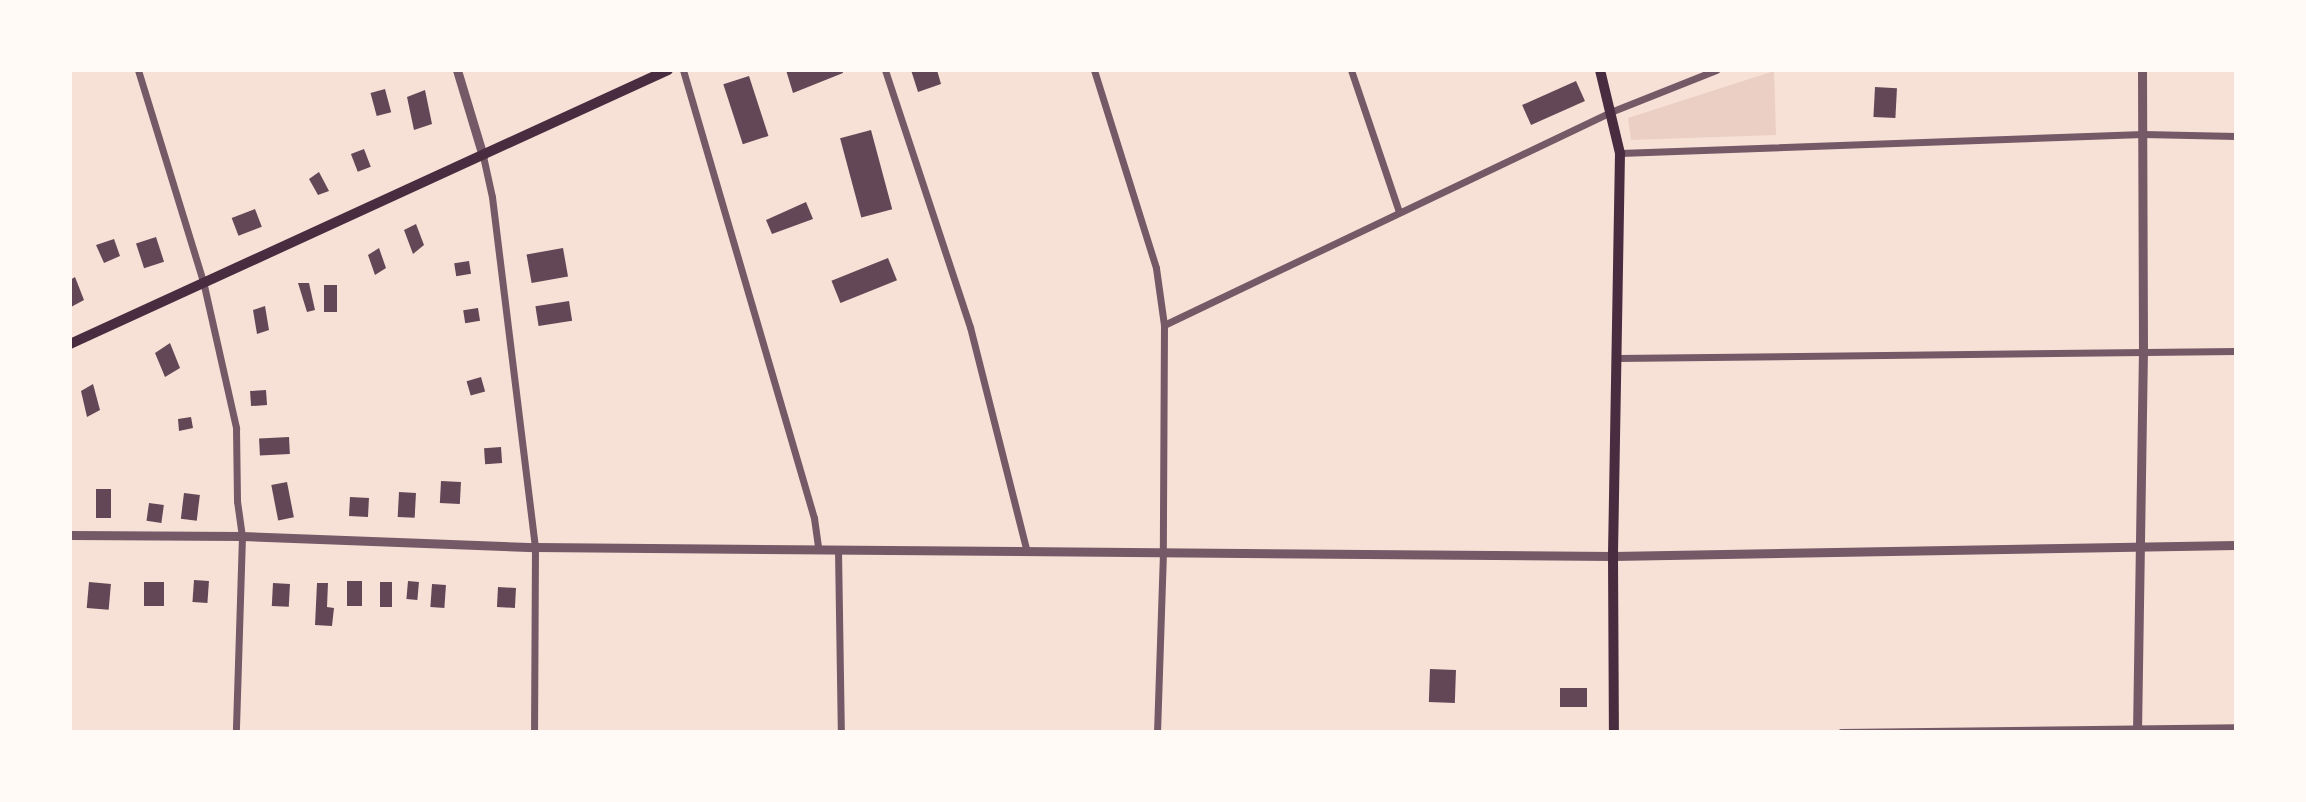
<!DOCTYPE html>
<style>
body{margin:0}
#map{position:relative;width:2306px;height:802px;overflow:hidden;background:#f7e1d7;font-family:Mulish,sans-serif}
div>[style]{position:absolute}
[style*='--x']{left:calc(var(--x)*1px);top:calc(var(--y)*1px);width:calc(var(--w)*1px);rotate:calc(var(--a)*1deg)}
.green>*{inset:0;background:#ebcfc5}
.building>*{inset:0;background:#644757;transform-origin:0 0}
.minor>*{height:7px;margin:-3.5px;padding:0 3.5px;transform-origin:3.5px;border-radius:3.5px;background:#755966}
.tertiary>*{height:9px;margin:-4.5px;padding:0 4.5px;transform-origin:4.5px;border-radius:4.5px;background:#755966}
.secondary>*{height:10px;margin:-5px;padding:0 5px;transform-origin:5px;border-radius:5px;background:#4a2c40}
span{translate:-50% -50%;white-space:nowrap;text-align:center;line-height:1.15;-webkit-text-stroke:6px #fffaf5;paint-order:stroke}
.frame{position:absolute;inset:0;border:72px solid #fffaf5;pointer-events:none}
</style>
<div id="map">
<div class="green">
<i style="clip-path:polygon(1774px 71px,1776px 135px,1631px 140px,1628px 118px)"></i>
</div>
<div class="building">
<i style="clip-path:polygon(786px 70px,842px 70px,843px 73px,793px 93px)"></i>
<i style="clip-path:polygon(911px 70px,937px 70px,941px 84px,918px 92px)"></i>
<i style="left:749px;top:76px;width:63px;height:27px;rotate:72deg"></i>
<i style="left:1576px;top:81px;width:22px;height:59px;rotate:66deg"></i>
<i style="left:1875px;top:87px;width:22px;height:30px;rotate:3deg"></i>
<i style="left:385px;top:89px;width:24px;height:15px;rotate:75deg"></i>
<i style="clip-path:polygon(425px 90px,432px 124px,414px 130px,407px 97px)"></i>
<i style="left:871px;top:130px;width:82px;height:32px;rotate:75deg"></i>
<i style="left:364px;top:149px;width:19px;height:14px;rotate:69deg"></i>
<i style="clip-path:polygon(319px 172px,329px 191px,318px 195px,309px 179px)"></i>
<i style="clip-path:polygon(806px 202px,813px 219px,772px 234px,766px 220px)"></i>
<i style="left:255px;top:209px;width:19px;height:25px;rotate:69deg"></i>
<i style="clip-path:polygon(416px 224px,424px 245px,413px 254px,404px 230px)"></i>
<i style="left:156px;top:237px;width:26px;height:21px;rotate:72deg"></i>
<i style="clip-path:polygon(114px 239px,120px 256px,104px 263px,96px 245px)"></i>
<i style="clip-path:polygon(379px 248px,386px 268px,375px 275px,368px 255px)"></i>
<i style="left:563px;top:248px;width:29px;height:37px;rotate:80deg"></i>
<i style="left:888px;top:258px;width:24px;height:61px;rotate:68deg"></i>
<i style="left:469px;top:261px;width:13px;height:15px;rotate:81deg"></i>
<i style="clip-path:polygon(75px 277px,84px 300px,71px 307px,70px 280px)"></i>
<i style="clip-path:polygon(298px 283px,309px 283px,315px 310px,307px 312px)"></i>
<i style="left:324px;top:285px;width:13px;height:27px"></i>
<i style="left:569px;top:301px;width:20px;height:34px;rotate:81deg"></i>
<i style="clip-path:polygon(265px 306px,269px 330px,257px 334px,253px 310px)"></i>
<i style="left:478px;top:308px;width:13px;height:15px;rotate:81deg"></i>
<i style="clip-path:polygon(170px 343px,180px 368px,165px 377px,155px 353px)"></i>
<i style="left:481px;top:377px;width:15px;height:15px;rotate:74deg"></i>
<i style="clip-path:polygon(93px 384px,100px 410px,87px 417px,81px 391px)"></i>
<i style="left:266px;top:390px;width:15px;height:16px;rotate:86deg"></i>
<i style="clip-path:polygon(191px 417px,193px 428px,179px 431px,178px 419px)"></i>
<i style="left:289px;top:437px;width:17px;height:30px;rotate:87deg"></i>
<i style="left:501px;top:447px;width:16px;height:17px;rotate:86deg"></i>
<i style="left:441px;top:481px;width:20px;height:22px;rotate:3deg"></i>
<i style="left:287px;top:482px;width:36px;height:16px;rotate:79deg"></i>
<i style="left:96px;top:489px;width:15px;height:29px"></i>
<i style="left:399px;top:492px;width:17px;height:25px;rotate:3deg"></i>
<i style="left:184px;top:493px;width:16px;height:26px;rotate:7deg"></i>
<i style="left:350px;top:497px;width:19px;height:19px;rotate:3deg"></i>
<i style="left:149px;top:503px;width:15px;height:18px;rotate:8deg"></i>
<i style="left:194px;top:580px;width:15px;height:22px;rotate:4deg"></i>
<i style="left:347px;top:581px;width:15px;height:25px"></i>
<i style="left:408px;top:581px;width:11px;height:18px;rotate:5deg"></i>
<i style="left:89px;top:582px;width:22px;height:26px;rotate:5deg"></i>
<i style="left:144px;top:582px;width:20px;height:24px"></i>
<i style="left:380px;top:582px;width:12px;height:25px"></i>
<i style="left:273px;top:583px;width:17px;height:23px;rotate:3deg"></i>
<i style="clip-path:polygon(317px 583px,328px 583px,327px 607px,334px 608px,332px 626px,315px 625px)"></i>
<i style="left:432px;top:584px;width:14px;height:23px;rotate:4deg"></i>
<i style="left:498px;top:587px;width:18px;height:20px;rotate:3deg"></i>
<i style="left:1430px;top:669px;width:26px;height:33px;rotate:2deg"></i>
<i style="left:1560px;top:688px;width:27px;height:19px"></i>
</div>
<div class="minor">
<i style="--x:138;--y:70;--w:221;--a:72.9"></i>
<i style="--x:203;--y:281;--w:151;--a:77.3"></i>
<i style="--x:236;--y:428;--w:73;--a:89.2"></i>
<i style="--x:237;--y:501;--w:35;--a:82"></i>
<i style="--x:242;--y:536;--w:196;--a:91.8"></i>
<i style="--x:683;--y:70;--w:467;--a:73.7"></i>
<i style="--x:814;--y:518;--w:30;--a:82"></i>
<i style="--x:885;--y:70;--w:271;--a:71.7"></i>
<i style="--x:970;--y:327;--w:229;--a:75.8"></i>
<i style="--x:1094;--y:70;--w:207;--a:72.6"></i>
<i style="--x:1156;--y:268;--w:58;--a:82"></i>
<i style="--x:1164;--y:325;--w:227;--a:90.3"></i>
<i style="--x:1163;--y:552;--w:180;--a:91.9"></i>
<i style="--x:1351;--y:70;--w:150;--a:71.3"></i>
<i style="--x:1620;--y:153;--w:523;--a:-2.08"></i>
<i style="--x:2143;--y:134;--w:93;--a:1.2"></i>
<i style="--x:483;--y:156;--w:42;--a:77.6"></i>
<i style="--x:492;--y:197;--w:353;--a:83"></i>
<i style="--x:535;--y:547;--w:185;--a:90.3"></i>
<i style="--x:1164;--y:325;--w:497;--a:-25.5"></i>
<i style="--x:1613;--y:111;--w:111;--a:-21.7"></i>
<i style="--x:1617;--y:358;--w:619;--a:-0.65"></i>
<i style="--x:838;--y:550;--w:182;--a:89.1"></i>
<i style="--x:1841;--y:732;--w:395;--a:-0.7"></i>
</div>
<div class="tertiary">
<i style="--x:457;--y:70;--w:90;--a:73.2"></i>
<i style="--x:70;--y:535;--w:172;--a:0.3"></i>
<i style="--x:242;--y:536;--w:293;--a:2.2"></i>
<i style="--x:535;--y:547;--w:1078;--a:0.48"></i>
<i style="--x:1613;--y:556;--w:623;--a:-1.01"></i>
<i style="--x:2137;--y:732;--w:380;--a:-89.1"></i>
<i style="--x:2143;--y:352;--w:282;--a:-90.2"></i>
</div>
<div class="secondary">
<i style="--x:1600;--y:70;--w:85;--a:76.5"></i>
<i style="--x:1620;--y:153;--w:403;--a:91"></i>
<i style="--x:1613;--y:556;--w:176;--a:89.7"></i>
<i style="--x:70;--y:344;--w:658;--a:-24.62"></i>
</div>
<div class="frame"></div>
</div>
